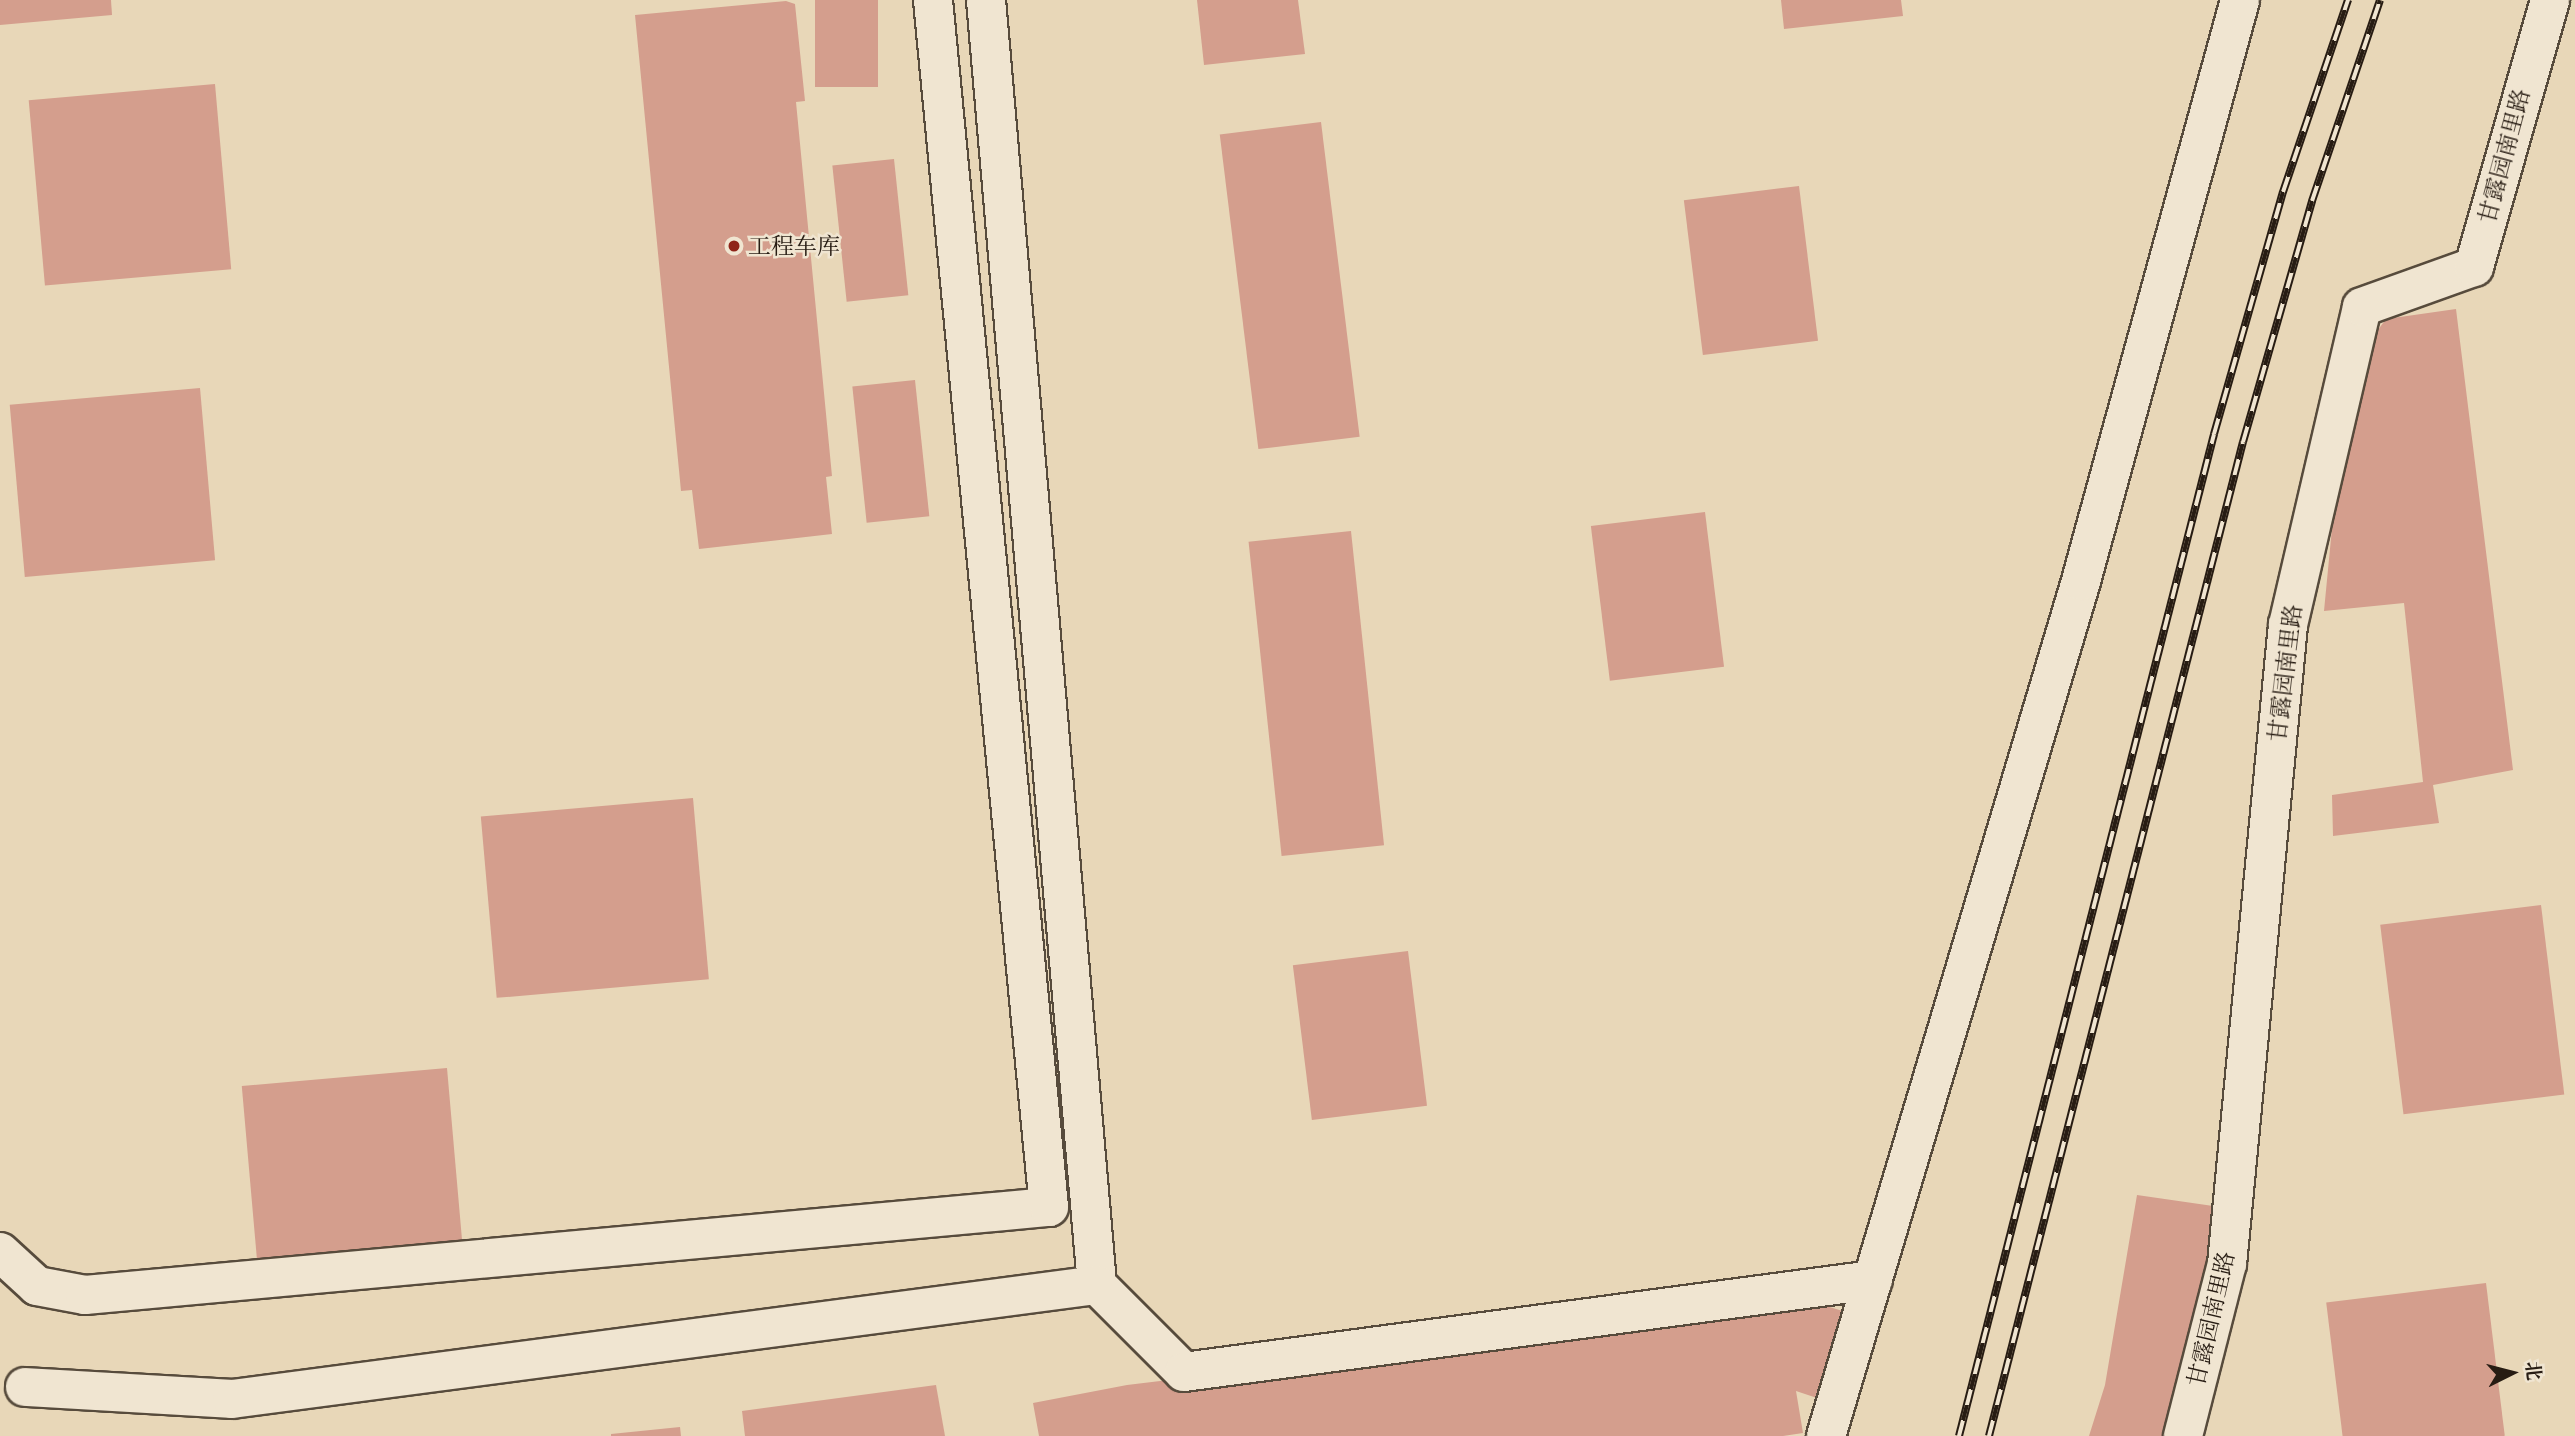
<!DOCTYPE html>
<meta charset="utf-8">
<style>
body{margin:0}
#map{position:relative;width:2575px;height:1436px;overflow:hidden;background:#e8d7b8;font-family:"Libre Caslon Text","Noto Serif SC",serif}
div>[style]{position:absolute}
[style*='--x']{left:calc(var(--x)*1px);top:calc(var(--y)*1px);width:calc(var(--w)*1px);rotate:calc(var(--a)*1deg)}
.building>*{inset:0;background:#d49e8d;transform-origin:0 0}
.roads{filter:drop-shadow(2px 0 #574b3c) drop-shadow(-2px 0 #574b3c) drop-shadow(0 2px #574b3c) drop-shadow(0 -2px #574b3c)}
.minor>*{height:38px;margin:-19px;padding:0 19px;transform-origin:19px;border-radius:19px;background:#f0e5d1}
.rail>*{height:8px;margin-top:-4px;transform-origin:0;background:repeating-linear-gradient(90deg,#f0e5d1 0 16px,#271c13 0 32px);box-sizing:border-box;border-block:2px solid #271c13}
.dots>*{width:19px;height:19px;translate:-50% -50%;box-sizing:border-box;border:4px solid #f0e5d1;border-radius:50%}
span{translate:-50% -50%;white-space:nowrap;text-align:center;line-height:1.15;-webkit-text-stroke:5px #f0e5d1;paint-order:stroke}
.street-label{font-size:23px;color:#271c13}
.poi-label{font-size:23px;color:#271c13}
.left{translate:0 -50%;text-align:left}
.north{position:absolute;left:2477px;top:1338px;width:70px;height:70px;-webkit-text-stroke:5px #f0e5d1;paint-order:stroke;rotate:84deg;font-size:19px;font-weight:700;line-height:28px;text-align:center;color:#271c13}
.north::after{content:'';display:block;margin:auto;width:24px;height:32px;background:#271c13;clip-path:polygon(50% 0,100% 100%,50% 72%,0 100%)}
</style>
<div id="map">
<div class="building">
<i style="clip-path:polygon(0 0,111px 0,112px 15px,0 25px)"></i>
<i style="left:815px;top:0;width:63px;height:87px"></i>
<i style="clip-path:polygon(1197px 0,1298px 0,1305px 54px,1204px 65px)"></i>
<i style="clip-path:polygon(1781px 0,1901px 0,1903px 16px,1784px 29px)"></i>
<i style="clip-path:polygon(786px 1px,795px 4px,805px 101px,796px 102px,832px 476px,826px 477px,832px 534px,699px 549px,692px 490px,681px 491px,635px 15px)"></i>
<i style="left:215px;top:84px;width:186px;height:187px;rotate:85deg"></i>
<i style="left:1321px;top:122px;width:317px;height:102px;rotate:83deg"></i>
<i style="left:894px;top:159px;width:137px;height:62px;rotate:84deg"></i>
<i style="left:1799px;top:186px;width:156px;height:116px;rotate:83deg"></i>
<i style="clip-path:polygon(2456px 309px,2513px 770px,2433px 785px,2439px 823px,2333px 836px,2332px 795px,2423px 782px,2404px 603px,2324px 611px,2341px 435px,2360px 354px,2386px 319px)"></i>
<i style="left:915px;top:380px;width:137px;height:63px;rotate:84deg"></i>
<i style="left:200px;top:388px;width:173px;height:191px;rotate:85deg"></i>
<i style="left:1705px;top:512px;width:156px;height:115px;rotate:83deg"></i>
<i style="left:1351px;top:531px;width:316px;height:103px;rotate:84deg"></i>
<i style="left:693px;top:798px;width:182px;height:213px;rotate:85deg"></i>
<i style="left:2541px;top:905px;width:191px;height:162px;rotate:83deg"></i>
<i style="left:1408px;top:951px;width:156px;height:116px;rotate:83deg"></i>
<i style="left:447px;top:1068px;width:197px;height:206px;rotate:85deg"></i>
<i style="clip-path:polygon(2137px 1195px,2220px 1207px,2178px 1436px,2089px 1436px,2105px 1385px)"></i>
<i style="left:2486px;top:1283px;width:154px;height:161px;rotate:83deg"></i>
<i style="clip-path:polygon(1813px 1302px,1846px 1312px,1820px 1399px,1796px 1391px,1803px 1433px,1783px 1436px,1039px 1436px,1033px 1403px,1127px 1385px)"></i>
<i style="clip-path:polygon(936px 1385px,945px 1436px,745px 1436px,742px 1411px)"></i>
<i style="clip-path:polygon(680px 1427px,681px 1436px,611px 1436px,611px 1434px)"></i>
</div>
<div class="roads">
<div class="minor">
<i style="--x:986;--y:0;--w:1290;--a:85.06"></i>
<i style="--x:0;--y:1252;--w:50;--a:42.6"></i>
<i style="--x:37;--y:1286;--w:49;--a:10.6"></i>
<i style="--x:85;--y:1295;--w:968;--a:-5.22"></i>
<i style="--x:1049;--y:1207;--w:1213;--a:-95.49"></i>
<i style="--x:25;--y:1387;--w:207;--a:3.3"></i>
<i style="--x:232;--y:1399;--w:872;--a:-7.51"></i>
<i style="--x:1097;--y:1285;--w:123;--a:45"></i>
<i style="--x:1184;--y:1372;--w:695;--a:-7.61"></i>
<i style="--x:1826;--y:1436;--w:892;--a:-73.39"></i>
<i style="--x:2081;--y:581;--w:602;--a:-74.69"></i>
<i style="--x:2183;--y:1436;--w:178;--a:-75.7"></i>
<i style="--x:2227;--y:1264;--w:642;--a:-84.55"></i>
<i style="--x:2288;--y:625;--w:326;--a:-76.9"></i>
<i style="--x:2362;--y:307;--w:119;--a:-19.7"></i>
<i style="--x:2474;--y:267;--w:278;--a:-74.1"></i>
</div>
</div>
<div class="rail">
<i style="--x:1959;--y:1436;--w:1034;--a:-75.72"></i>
<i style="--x:2214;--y:434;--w:252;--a:-74.1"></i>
<i style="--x:2283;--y:192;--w:203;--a:-71.3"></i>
<i style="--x:1989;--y:1436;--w:1026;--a:-75.67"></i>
<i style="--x:2243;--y:442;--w:251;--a:-74"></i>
<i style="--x:2312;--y:201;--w:212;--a:-71.3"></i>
</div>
<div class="dots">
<i style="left:734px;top:246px;background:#8f2418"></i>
</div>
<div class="street-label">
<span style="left:2504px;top:156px;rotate:-75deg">甘露园南里路</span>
<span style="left:2285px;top:673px;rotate:-83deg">甘露园南里路</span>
<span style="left:2211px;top:1319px;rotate:-77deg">甘露园南里路</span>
</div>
<div class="poi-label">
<span class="left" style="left:748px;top:246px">工程车库</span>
</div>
<div class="north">北</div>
</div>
